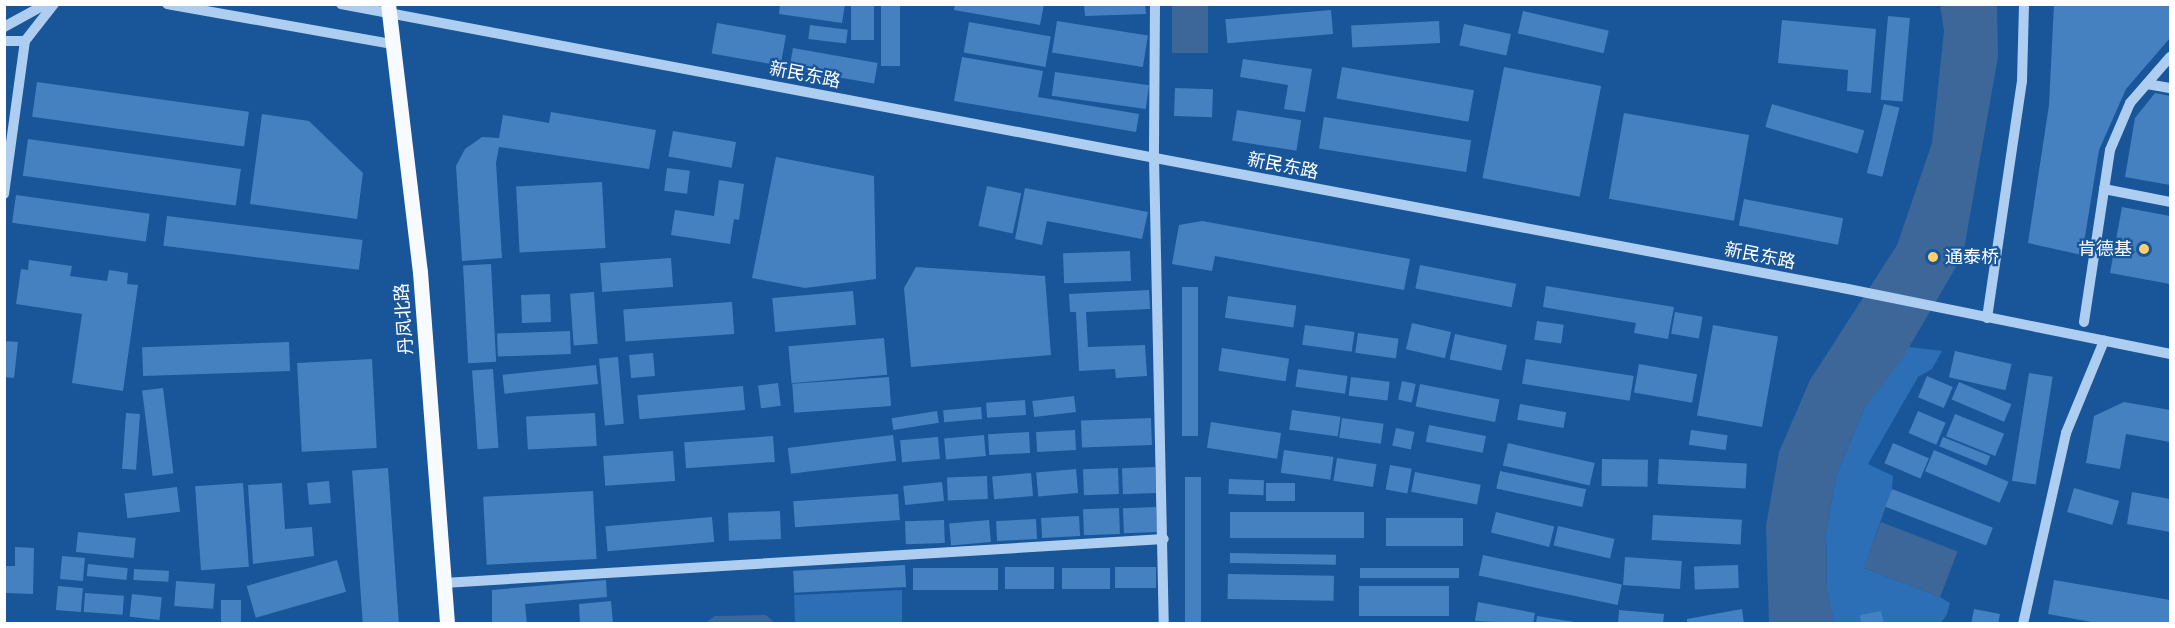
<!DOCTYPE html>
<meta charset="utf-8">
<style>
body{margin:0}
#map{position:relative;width:2175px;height:628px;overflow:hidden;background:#185599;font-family:"Work Sans","Noto Sans SC",sans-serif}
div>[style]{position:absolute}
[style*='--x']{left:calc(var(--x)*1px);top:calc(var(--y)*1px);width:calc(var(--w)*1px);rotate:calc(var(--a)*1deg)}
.green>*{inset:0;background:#2c6fb6}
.water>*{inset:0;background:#3c6798;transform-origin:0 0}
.building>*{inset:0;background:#4581c1;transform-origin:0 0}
.minor>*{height:10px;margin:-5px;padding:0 5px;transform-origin:5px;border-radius:5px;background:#adcef1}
.major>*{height:15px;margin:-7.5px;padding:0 7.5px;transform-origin:7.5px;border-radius:7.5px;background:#f7faff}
.dots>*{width:16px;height:16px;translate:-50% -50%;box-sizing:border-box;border:3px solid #185599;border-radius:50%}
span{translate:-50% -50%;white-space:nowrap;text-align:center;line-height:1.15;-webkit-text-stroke:4.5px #185599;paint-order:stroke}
.street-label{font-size:18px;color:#fff}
.poi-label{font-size:18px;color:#fff}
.right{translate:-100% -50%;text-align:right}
.left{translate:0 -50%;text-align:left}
.frame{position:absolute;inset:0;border:6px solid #fff;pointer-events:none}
</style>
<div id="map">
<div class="green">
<i style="clip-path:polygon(1909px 347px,1942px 351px,1932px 369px,1918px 377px,1868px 464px,1893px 476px,1892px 489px,1864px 568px,1940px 597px,1950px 603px,1947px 614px,1941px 623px,1835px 624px,1827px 592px,1826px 534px,1836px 476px,1864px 409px)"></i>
<i style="clip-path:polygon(902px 590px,902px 623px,795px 623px,794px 595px)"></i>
</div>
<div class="water">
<i style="left:1172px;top:5px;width:36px;height:48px"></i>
<i style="clip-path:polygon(1940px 5px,1997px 5px,1998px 57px,1963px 255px,1901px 361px,1864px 409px,1836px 476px,1826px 534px,1827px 592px,1835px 623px,1769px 624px,1766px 526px,1779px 452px,1810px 380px,1897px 245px,1932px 143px,1944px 31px)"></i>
<i style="left:1881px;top:522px;width:82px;height:49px;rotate:21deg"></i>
<i style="clip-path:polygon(766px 615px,775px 623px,705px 623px,715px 616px)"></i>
</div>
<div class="building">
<i style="clip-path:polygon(780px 4px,845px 4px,842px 23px,779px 14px)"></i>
<i style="left:851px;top:4px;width:23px;height:36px"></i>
<i style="left:881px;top:4px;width:19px;height:62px"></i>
<i style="clip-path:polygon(955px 4px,1044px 4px,1040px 25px,954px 10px)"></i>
<i style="clip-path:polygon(1084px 4px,1145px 4px,1146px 14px,1085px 16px)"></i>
<i style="clip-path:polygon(2054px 4px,2170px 4px,2170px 38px,2126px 89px,2099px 150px,2082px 255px,2028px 243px,2049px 105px)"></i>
<i style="left:1331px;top:10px;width:24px;height:106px;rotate:85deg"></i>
<i style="left:1523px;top:11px;width:88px;height:23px;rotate:13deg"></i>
<i style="left:1888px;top:16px;width:22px;height:84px;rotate:5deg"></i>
<i style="clip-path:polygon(1782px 20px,1876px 29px,1871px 93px,1847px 91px,1848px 70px,1778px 63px)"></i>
<i style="left:1057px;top:21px;width:92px;height:32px;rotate:9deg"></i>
<i style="left:1439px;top:21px;width:22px;height:88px;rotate:87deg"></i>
<i style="left:969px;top:22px;width:83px;height:31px;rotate:10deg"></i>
<i style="left:717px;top:23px;width:70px;height:31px;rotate:10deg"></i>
<i style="left:1464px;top:24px;width:48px;height:22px;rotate:12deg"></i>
<i style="left:810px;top:25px;width:38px;height:14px;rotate:7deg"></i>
<i style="left:793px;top:48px;width:86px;height:21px;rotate:10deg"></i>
<i style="clip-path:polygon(962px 57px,1043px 71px,1038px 97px,1139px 114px,1136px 132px,954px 101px)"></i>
<i style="clip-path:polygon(1243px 59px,1312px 69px,1305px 112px,1284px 109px,1288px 85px,1240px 77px)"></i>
<i style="left:1342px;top:67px;width:134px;height:32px;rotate:10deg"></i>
<i style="left:1504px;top:67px;width:99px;height:113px;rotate:11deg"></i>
<i style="left:1055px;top:72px;width:95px;height:24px;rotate:8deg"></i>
<i style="left:37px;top:82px;width:214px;height:35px;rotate:8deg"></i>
<i style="left:1175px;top:88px;width:38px;height:28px;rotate:2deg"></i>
<i style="clip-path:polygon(2155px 93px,2170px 96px,2170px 185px,2125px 177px,2135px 118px)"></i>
<i style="left:1772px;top:104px;width:96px;height:24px;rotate:16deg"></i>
<i style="left:1884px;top:104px;width:16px;height:71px;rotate:14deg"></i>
<i style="left:1237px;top:110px;width:65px;height:31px;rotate:9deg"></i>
<i style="clip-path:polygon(551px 112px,656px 130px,649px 169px,499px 147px,496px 163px,502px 258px,462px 261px,456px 166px,465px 149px,482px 137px,499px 138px,503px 115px,549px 123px)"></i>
<i style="left:1624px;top:113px;width:127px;height:87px;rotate:10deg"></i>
<i style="clip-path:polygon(262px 114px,309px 121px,363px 173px,357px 219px,250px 204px)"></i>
<i style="left:1324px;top:117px;width:149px;height:32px;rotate:9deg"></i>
<i style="left:673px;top:131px;width:64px;height:26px;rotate:10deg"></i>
<i style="left:28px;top:139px;width:215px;height:37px;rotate:8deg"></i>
<i style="clip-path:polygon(776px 157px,874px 176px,876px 279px,805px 288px,752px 278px)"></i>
<i style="left:667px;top:168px;width:23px;height:23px;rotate:7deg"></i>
<i style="clip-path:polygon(719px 180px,744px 184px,739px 220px,734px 219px,730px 244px,671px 235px,675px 210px,714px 216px)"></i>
<i style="left:602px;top:182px;width:66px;height:86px;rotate:87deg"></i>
<i style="left:987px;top:186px;width:35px;height:41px;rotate:12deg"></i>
<i style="clip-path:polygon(1025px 188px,1148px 212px,1142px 239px,1047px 221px,1042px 245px,1015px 239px)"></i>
<i style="left:16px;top:195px;width:135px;height:28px;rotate:8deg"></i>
<i style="left:1744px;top:199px;width:101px;height:27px;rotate:11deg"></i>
<i style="clip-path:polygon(2122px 207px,2170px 216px,2170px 284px,2110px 273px)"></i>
<i style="left:167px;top:216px;width:197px;height:30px;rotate:7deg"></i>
<i style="clip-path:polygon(1202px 221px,1410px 259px,1404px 290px,1215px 256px,1212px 271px,1172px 264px,1179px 225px)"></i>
<i style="left:1130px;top:251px;width:30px;height:67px;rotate:88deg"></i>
<i style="left:671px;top:258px;width:29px;height:71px;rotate:86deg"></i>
<i style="clip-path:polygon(29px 260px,72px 266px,70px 276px,107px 281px,109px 270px,128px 273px,127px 284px,138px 285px,123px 391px,72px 383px,82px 314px,16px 304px,21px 269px,28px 270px)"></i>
<i style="left:491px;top:264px;width:98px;height:28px;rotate:87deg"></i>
<i style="left:1420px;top:265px;width:98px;height:24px;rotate:11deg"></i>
<i style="clip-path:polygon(916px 267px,1045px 276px,1051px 355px,911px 367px,904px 288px)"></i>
<i style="clip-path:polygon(1546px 286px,1674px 307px,1668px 339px,1634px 333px,1636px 323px,1543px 307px)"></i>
<i style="left:1198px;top:287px;width:149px;height:16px;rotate:90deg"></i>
<i style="clip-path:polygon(1149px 290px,1150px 309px,1086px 312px,1088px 347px,1145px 345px,1147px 376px,1116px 378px,1115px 369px,1079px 371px,1076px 312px,1070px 312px,1069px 294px)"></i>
<i style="left:853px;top:291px;width:34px;height:81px;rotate:85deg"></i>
<i style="left:594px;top:292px;width:52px;height:24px;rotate:86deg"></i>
<i style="left:550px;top:294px;width:28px;height:29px;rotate:88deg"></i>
<i style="left:1228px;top:296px;width:69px;height:22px;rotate:8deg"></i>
<i style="left:732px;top:302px;width:32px;height:109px;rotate:86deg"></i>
<i style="left:1675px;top:312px;width:28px;height:22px;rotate:10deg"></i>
<i style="left:1537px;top:321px;width:27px;height:19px;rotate:8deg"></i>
<i style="left:1412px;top:323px;width:40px;height:27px;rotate:13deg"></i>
<i style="left:1305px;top:325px;width:50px;height:20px;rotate:8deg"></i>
<i style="left:1713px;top:325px;width:66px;height:92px;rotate:10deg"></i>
<i style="left:570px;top:331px;width:23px;height:73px;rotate:88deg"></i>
<i style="left:1358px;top:333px;width:41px;height:20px;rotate:8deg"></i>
<i style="left:1455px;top:334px;width:53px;height:26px;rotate:12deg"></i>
<i style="left:884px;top:338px;width:37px;height:96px;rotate:85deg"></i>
<i style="clip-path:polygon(4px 341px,18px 342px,14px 378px,4px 377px)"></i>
<i style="left:289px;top:342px;width:29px;height:147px;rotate:88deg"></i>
<i style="left:1222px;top:348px;width:68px;height:23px;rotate:9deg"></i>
<i style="left:1955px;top:351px;width:58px;height:27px;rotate:13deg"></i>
<i style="left:653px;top:353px;width:23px;height:24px;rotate:85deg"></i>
<i style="left:618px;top:357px;width:67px;height:19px;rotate:85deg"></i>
<i style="left:372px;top:359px;width:89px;height:75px;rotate:87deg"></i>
<i style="left:1526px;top:359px;width:109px;height:25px;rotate:9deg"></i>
<i style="left:1639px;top:364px;width:59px;height:29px;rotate:10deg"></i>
<i style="left:596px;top:365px;width:19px;height:94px;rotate:84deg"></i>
<i style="left:493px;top:369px;width:79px;height:21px;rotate:86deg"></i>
<i style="left:1298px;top:369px;width:50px;height:18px;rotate:8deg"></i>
<i style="left:2029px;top:373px;width:24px;height:109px;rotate:9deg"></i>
<i style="left:1927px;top:376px;width:28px;height:23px;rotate:23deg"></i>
<i style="left:889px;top:377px;width:29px;height:97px;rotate:86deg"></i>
<i style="left:1351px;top:377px;width:39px;height:19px;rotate:7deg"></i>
<i style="left:1402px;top:381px;width:14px;height:19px;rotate:12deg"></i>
<i style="left:1959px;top:382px;width:57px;height:19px;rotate:23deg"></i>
<i style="left:778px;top:383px;width:23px;height:20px;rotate:83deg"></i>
<i style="left:1420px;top:384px;width:81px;height:23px;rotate:11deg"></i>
<i style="left:743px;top:386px;width:24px;height:106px;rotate:85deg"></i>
<i style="left:163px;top:388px;width:86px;height:21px;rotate:83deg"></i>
<i style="left:1074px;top:396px;width:16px;height:42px;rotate:83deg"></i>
<i style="left:1025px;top:400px;width:15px;height:39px;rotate:86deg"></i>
<i style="clip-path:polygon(2124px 402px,2170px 410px,2170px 442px,2126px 434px,2120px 469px,2086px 463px,2094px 416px)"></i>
<i style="left:1520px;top:404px;width:47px;height:16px;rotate:10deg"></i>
<i style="left:981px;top:407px;width:12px;height:38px;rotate:85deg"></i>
<i style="left:1292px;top:410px;width:49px;height:20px;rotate:8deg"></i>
<i style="left:937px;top:411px;width:12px;height:46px;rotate:81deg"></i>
<i style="left:1918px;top:411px;width:30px;height:24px;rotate:23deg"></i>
<i style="left:126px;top:413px;width:14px;height:56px;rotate:4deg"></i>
<i style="left:595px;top:413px;width:33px;height:69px;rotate:87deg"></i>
<i style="left:1955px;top:414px;width:53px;height:24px;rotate:22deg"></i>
<i style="left:1151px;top:418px;width:27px;height:70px;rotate:88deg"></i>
<i style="left:1342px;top:418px;width:42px;height:20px;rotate:8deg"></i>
<i style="left:1211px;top:422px;width:71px;height:26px;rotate:9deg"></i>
<i style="left:1429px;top:425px;width:58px;height:17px;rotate:11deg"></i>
<i style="left:1396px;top:428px;width:19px;height:18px;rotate:12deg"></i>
<i style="left:1075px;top:430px;width:20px;height:39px;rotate:87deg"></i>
<i style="left:1691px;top:430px;width:37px;height:15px;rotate:8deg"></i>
<i style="left:1029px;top:432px;width:21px;height:41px;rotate:87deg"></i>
<i style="left:893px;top:435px;width:26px;height:106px;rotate:83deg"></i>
<i style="left:984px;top:435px;width:21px;height:40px;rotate:85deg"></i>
<i style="left:773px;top:436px;width:26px;height:89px;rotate:86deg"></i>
<i style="left:938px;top:437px;width:22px;height:38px;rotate:85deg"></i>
<i style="left:1943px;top:437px;width:51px;height:10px;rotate:22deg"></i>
<i style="left:1508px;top:443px;width:89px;height:23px;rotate:13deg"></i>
<i style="left:1893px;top:443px;width:39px;height:22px;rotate:23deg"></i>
<i style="left:1284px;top:450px;width:50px;height:23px;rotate:8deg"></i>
<i style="left:1934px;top:450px;width:81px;height:23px;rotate:23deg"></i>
<i style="left:673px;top:451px;width:30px;height:70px;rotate:86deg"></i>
<i style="left:1337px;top:458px;width:40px;height:23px;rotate:9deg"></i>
<i style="left:1602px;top:459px;width:46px;height:27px;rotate:1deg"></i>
<i style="left:1659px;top:459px;width:88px;height:25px;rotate:3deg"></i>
<i style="left:1390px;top:465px;width:22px;height:25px;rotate:10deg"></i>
<i style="left:1155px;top:467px;width:26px;height:33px;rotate:88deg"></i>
<i style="left:388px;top:468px;width:156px;height:36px;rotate:86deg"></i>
<i style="left:1118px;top:468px;width:26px;height:35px;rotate:88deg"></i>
<i style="left:1076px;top:469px;width:24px;height:40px;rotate:85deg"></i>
<i style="left:1500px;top:471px;width:88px;height:18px;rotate:12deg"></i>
<i style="left:1415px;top:472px;width:67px;height:20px;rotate:11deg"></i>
<i style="left:1031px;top:473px;width:23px;height:39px;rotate:85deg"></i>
<i style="left:987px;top:476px;width:23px;height:40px;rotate:88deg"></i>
<i style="left:1201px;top:477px;width:147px;height:16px;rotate:90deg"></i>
<i style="left:1229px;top:479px;width:35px;height:15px;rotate:2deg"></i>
<i style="left:329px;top:481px;width:22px;height:22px;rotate:85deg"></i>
<i style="left:942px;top:482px;width:19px;height:39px;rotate:84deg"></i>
<i style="left:243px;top:483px;width:84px;height:48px;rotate:86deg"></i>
<i style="clip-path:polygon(282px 483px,285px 529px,312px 527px,314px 556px,253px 564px,248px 485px)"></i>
<i style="left:1295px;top:483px;width:18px;height:29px;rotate:90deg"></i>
<i style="left:177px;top:487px;width:25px;height:53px;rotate:83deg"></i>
<i style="left:2074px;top:488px;width:47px;height:25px;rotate:16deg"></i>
<i style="left:1892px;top:489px;width:108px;height:19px;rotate:21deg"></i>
<i style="left:593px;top:491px;width:68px;height:110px;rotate:87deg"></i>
<i style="clip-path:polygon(2132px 492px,2170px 499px,2170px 532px,2127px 524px)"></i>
<i style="left:898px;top:494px;width:26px;height:105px;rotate:86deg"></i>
<i style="left:1156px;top:507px;width:25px;height:33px;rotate:88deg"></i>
<i style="left:1119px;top:508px;width:26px;height:36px;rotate:88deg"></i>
<i style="left:780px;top:511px;width:28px;height:52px;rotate:88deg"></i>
<i style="left:1230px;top:512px;width:134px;height:26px"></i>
<i style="left:1496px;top:512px;width:60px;height:21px;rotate:14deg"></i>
<i style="left:1653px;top:515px;width:89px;height:25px;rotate:3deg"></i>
<i style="left:1079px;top:516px;width:20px;height:38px;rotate:87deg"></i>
<i style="left:712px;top:517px;width:25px;height:107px;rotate:85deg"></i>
<i style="left:1463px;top:518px;width:28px;height:77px;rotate:90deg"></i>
<i style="left:1036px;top:519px;width:20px;height:40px;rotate:87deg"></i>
<i style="left:944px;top:520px;width:23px;height:39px;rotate:88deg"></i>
<i style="left:989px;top:520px;width:22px;height:40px;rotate:85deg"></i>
<i style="left:1558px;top:526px;width:58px;height:20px;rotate:13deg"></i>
<i style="left:78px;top:532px;width:58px;height:20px;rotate:6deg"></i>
<i style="clip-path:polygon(15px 547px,34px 548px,33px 594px,4px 593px,4px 566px,15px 566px)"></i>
<i style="left:1230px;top:553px;width:106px;height:10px;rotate:1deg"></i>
<i style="left:1483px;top:555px;width:142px;height:21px;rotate:12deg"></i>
<i style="left:62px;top:556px;width:23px;height:23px;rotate:5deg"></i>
<i style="left:1625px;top:557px;width:57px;height:28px;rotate:4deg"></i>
<i style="left:337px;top:560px;width:33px;height:94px;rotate:74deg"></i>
<i style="left:88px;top:564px;width:40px;height:12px;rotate:6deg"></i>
<i style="left:905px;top:565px;width:22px;height:112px;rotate:87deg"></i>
<i style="left:1738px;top:565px;width:23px;height:44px;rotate:88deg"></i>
<i style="left:1005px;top:567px;width:49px;height:22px"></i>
<i style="left:1115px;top:567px;width:41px;height:21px"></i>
<i style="left:998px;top:568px;width:22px;height:85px;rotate:90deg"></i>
<i style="left:1062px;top:568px;width:48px;height:21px"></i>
<i style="left:1459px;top:568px;width:10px;height:99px;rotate:90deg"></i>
<i style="left:134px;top:569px;width:35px;height:11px;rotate:3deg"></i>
<i style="left:1228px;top:574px;width:106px;height:25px;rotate:1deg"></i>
<i style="clip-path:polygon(606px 580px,607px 597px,525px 604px,527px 624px,492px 624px,492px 590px)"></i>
<i style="clip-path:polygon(2054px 580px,2170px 600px,2170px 624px,2102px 624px,2048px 614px)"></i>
<i style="left:176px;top:581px;width:39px;height:25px;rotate:4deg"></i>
<i style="left:58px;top:586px;width:25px;height:24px;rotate:5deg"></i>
<i style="left:1449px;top:586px;width:30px;height:90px;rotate:90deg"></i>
<i style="left:85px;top:593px;width:39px;height:19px;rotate:4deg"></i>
<i style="left:132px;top:594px;width:30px;height:23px;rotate:6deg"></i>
<i style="left:221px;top:600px;width:20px;height:23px"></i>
<i style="clip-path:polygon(611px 601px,613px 624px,580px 624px,579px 604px)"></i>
<i style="clip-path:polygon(1478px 602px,1535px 613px,1533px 624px,1475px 621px)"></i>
<i style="clip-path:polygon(1742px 609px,1744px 624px,1687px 624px,1687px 619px)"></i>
<i style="clip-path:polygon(1974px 609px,2000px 614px,1998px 624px,1971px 624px)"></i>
<i style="clip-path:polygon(1619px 610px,1664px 614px,1663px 624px,1618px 624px)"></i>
<i style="clip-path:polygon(1881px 611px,1884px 624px,1861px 624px,1860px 615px)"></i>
<i style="clip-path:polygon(1537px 616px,1575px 622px,1575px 624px,1536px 624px)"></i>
</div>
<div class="minor">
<i style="--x:167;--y:4;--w:229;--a:10.1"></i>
<i style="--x:341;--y:4;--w:1529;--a:10.71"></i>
<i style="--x:1843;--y:288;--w:334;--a:11.4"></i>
<i style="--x:1155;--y:4;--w:154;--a:90.4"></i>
<i style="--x:1154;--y:158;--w:466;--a:88.8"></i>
<i style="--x:4;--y:27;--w:48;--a:-28.7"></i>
<i style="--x:4;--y:41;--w:21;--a:0"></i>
<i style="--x:2147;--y:84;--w:23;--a:10"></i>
<i style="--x:2104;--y:189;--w:67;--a:11.1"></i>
<i style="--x:4;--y:194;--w:154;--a:-82.2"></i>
<i style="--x:25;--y:41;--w:47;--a:-51.9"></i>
<i style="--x:1987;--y:318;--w:240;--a:-81.6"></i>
<i style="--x:2022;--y:81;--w:77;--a:-88.5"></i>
<i style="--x:2084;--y:322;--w:174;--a:-81.4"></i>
<i style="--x:2110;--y:150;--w:51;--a:-66.9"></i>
<i style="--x:2130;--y:103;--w:61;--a:-49"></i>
<i style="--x:444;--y:583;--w:721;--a:-3.5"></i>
<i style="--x:2023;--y:624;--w:196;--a:-77.3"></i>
<i style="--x:2066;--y:433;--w:100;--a:-67.6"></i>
</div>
<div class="major">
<i style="--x:388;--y:4;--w:270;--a:83.2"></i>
<i style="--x:420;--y:272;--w:353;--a:85.6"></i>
</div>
<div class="dots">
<i style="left:2144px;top:249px;background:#ffd06d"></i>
<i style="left:1933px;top:257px;background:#ffd06d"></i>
</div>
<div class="street-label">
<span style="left:805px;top:75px;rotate:11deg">新民东路</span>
<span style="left:1283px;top:166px;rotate:11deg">新民东路</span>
<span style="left:1760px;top:256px;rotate:11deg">新民东路</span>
<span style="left:404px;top:319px;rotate:-94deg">丹凤北路</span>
</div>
<div class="poi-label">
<span class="right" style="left:2132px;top:249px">肯德基</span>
<span class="left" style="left:1945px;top:257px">通泰桥</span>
</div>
<div class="frame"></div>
</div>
